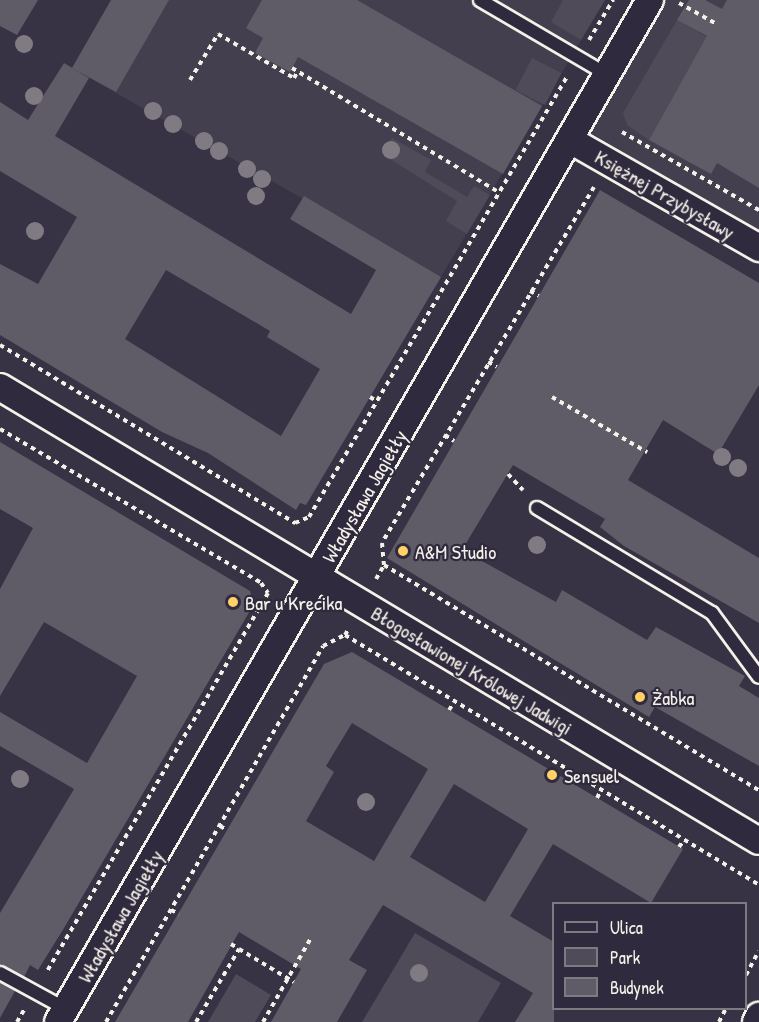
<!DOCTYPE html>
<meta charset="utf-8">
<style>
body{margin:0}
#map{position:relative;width:759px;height:1022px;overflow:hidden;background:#373244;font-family:"Patrick Hand",sans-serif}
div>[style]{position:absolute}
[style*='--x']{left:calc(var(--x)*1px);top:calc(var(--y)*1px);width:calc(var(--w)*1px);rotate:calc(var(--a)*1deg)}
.built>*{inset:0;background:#433f4e}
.green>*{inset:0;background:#504b59;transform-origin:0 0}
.building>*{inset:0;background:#5f5c67}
.path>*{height:4px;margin-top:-2px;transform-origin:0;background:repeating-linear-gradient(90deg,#f4f1e8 0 4.5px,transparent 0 9px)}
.roads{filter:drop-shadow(2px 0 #f4f1e8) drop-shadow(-2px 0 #f4f1e8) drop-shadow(0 2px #f4f1e8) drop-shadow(0 -2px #f4f1e8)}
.service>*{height:12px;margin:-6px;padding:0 6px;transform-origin:6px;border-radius:6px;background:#2f2a3d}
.minor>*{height:26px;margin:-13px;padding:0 13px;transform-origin:13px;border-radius:13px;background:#2f2a3d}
.trees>*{width:18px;height:18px;margin:-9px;border-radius:50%;background:#807b83}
.dots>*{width:16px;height:16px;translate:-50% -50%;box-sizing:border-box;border:3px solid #2f2a3d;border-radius:50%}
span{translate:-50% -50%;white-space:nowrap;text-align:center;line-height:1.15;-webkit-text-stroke:4.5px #2f2a3d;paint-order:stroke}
.street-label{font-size:20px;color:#f4f1e8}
.poi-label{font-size:20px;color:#f4f1e8}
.left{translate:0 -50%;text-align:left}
.legend{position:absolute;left:552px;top:902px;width:195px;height:108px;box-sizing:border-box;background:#2f2a3d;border:2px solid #7e7a81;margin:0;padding:8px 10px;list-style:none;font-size:18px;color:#f4f1e8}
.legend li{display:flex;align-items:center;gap:12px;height:30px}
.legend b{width:30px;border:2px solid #7e7a81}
</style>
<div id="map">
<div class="built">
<i style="clip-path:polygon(111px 0,605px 0,441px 277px,72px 68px)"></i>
<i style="clip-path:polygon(663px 0,759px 0,759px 233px,588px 131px)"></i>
</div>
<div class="green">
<i style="clip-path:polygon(563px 0,605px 0,581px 40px,551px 22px)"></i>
<i style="clip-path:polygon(677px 20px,707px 37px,649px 140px,627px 125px,623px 113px)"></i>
<i style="left:532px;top:58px;width:33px;height:36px;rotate:27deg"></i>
<i style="clip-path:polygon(392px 138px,431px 160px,425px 172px,467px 197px,474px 186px,490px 195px,467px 234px,446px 221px,457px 201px,382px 154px)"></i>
<i style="clip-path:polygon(415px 933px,501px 983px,478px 1022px,362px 1022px)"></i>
<i style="clip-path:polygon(236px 974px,271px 995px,255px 1022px,208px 1022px)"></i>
</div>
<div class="building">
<i style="clip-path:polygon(0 0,38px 0,17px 35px,0 26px)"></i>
<i style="clip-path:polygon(111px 0,169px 0,116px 92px,72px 68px)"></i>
<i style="clip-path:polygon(262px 0,357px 0,542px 106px,503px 174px,298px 57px,290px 72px,255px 53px,263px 38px,246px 28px)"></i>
<i style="clip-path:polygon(689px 0,705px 0,722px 9px,727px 0,759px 0,759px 188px,717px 163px,711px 174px,649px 140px,707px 36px,677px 20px)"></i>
<i style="clip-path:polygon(evenodd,64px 63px,89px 78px,55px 136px,351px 314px,376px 270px,290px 219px,304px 196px,441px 277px,306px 505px,300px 503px,296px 510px,208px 453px,162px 432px,0 335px,0 264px,38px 284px,77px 217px,0 171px,0 102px,28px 120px,64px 63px,166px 270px,270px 331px,267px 337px,320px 369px,281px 436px,125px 339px,166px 270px)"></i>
<i style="clip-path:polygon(600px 190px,759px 283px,759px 385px,718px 454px,663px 420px,628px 480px,759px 558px,759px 623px,624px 546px,600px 527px,605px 519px,513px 465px,462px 550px,556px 602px,562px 590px,647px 640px,656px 627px,745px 676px,739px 686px,759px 698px,759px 766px,655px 707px,649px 717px,387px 558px)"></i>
<i style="clip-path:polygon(0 442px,250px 591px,254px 604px,64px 928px,38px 970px,30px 965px,24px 977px,0 965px,0 913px,74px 789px,0 746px,0 712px,87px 763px,137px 676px,44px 622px,0 696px,0 589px,33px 528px,0 509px)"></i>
<i style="clip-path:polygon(evenodd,352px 652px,683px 849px,651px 903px,553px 844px,510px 916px,554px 942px,554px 1022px,515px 1022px,533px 993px,383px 905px,349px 960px,367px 970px,337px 1022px,271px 1022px,301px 969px,239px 932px,188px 1022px,115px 1022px,324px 664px,352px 652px,352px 723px,428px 769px,374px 861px,306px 821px,334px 772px,326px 766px,352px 723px,352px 652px,454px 784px,528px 829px,485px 902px,410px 857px,454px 784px)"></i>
<i style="clip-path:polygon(0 982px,15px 991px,0 1018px)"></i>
</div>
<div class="path">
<i style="--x:679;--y:3;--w:41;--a:29.1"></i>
<i style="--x:589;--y:40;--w:47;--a:-59"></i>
<i style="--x:292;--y:68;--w:243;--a:31"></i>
<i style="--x:190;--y:80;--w:54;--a:-58.7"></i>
<i style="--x:218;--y:34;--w:88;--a:30.1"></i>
<i style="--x:294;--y:78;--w:8;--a:-60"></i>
<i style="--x:622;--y:132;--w:158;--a:29.7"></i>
<i style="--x:594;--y:187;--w:414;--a:120.8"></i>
<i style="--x:382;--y:543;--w:22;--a:85"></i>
<i style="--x:384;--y:565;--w:437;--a:31"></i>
<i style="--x:530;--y:291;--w:10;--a:29"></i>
<i style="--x:0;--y:345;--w:345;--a:31.1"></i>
<i style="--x:295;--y:523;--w:15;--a:-23"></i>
<i style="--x:309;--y:517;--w:512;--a:-59.63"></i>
<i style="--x:488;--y:362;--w:10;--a:29"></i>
<i style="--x:370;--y:397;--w:9;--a:32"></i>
<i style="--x:552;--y:397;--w:110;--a:30.1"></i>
<i style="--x:0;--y:429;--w:303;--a:30.5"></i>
<i style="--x:261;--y:583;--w:12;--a:55"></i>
<i style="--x:268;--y:593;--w:440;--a:120.3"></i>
<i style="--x:445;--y:435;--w:11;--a:34"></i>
<i style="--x:508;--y:474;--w:22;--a:47"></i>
<i style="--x:376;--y:579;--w:16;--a:-60"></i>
<i style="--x:345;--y:635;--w:484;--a:31.1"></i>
<i style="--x:449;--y:710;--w:11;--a:-56"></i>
<i style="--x:597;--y:798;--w:9;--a:-63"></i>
<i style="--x:220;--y:826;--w:8;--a:30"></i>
<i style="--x:679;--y:847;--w:9;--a:-54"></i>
<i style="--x:171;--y:910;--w:9;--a:27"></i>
<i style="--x:231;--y:944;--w:9;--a:32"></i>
<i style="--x:746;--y:975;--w:27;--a:-62"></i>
<i style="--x:17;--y:1022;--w:14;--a:-60"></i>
<i style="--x:106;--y:1022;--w:434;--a:-60"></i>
<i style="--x:323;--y:646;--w:25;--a:-27"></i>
<i style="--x:345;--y:635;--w:8;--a:-60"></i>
<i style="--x:196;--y:1022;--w:85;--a:-59.5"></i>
<i style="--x:239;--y:949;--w:64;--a:31"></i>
<i style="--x:263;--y:1022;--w:97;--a:-60.3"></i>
<i style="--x:719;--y:1022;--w:16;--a:-63"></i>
</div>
<div class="roads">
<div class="service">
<i style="--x:480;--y:0;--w:148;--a:30.4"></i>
<i style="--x:537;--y:508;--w:204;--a:31"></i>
<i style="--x:712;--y:613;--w:79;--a:53.7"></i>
<i style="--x:0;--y:973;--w:75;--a:28.6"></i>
</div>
<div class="minor">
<i style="--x:570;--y:140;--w:218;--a:29.7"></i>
<i style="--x:0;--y:387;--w:884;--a:30.89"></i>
<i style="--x:58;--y:1022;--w:1181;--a:-59.92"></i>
<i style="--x:756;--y:1022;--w:7;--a:-63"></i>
</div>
</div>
<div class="trees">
<i style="left:24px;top:44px"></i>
<i style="left:34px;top:96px"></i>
<i style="left:153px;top:111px"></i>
<i style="left:173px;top:124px"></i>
<i style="left:204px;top:141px"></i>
<i style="left:391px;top:150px"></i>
<i style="left:219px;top:151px"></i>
<i style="left:247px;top:169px"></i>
<i style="left:262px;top:179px"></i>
<i style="left:256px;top:196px"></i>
<i style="left:35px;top:231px"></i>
<i style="left:722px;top:457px"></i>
<i style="left:738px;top:468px"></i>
<i style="left:537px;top:545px"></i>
<i style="left:20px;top:779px"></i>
<i style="left:366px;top:802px"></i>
<i style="left:419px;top:973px"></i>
</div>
<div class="dots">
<i style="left:403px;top:551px;background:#ffd166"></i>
<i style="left:233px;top:602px;background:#ffd166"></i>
<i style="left:640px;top:697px;background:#ffd166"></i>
<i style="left:552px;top:775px;background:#ffd166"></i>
</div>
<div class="street-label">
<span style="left:665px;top:194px;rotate:30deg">Księżnej Przybysławy</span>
<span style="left:364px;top:496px;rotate:-60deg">Władysława Jagiełły</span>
<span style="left:472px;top:670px;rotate:31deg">Błogosławionej Królowej Jadwigi</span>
<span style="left:120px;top:916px;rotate:-60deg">Władysława Jagiełły</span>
</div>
<div class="poi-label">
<span class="left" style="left:415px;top:551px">A&amp;M Studio</span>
<span class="left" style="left:245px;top:602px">Bar u Krecika</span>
<span class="left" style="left:652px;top:697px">Żabka</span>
<span class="left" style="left:564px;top:775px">Sensuel</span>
</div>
<ul class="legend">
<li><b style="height:8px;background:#2f2a3d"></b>Ulica</li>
<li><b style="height:16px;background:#504b59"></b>Park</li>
<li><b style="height:16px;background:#5f5c67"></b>Budynek</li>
</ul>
</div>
